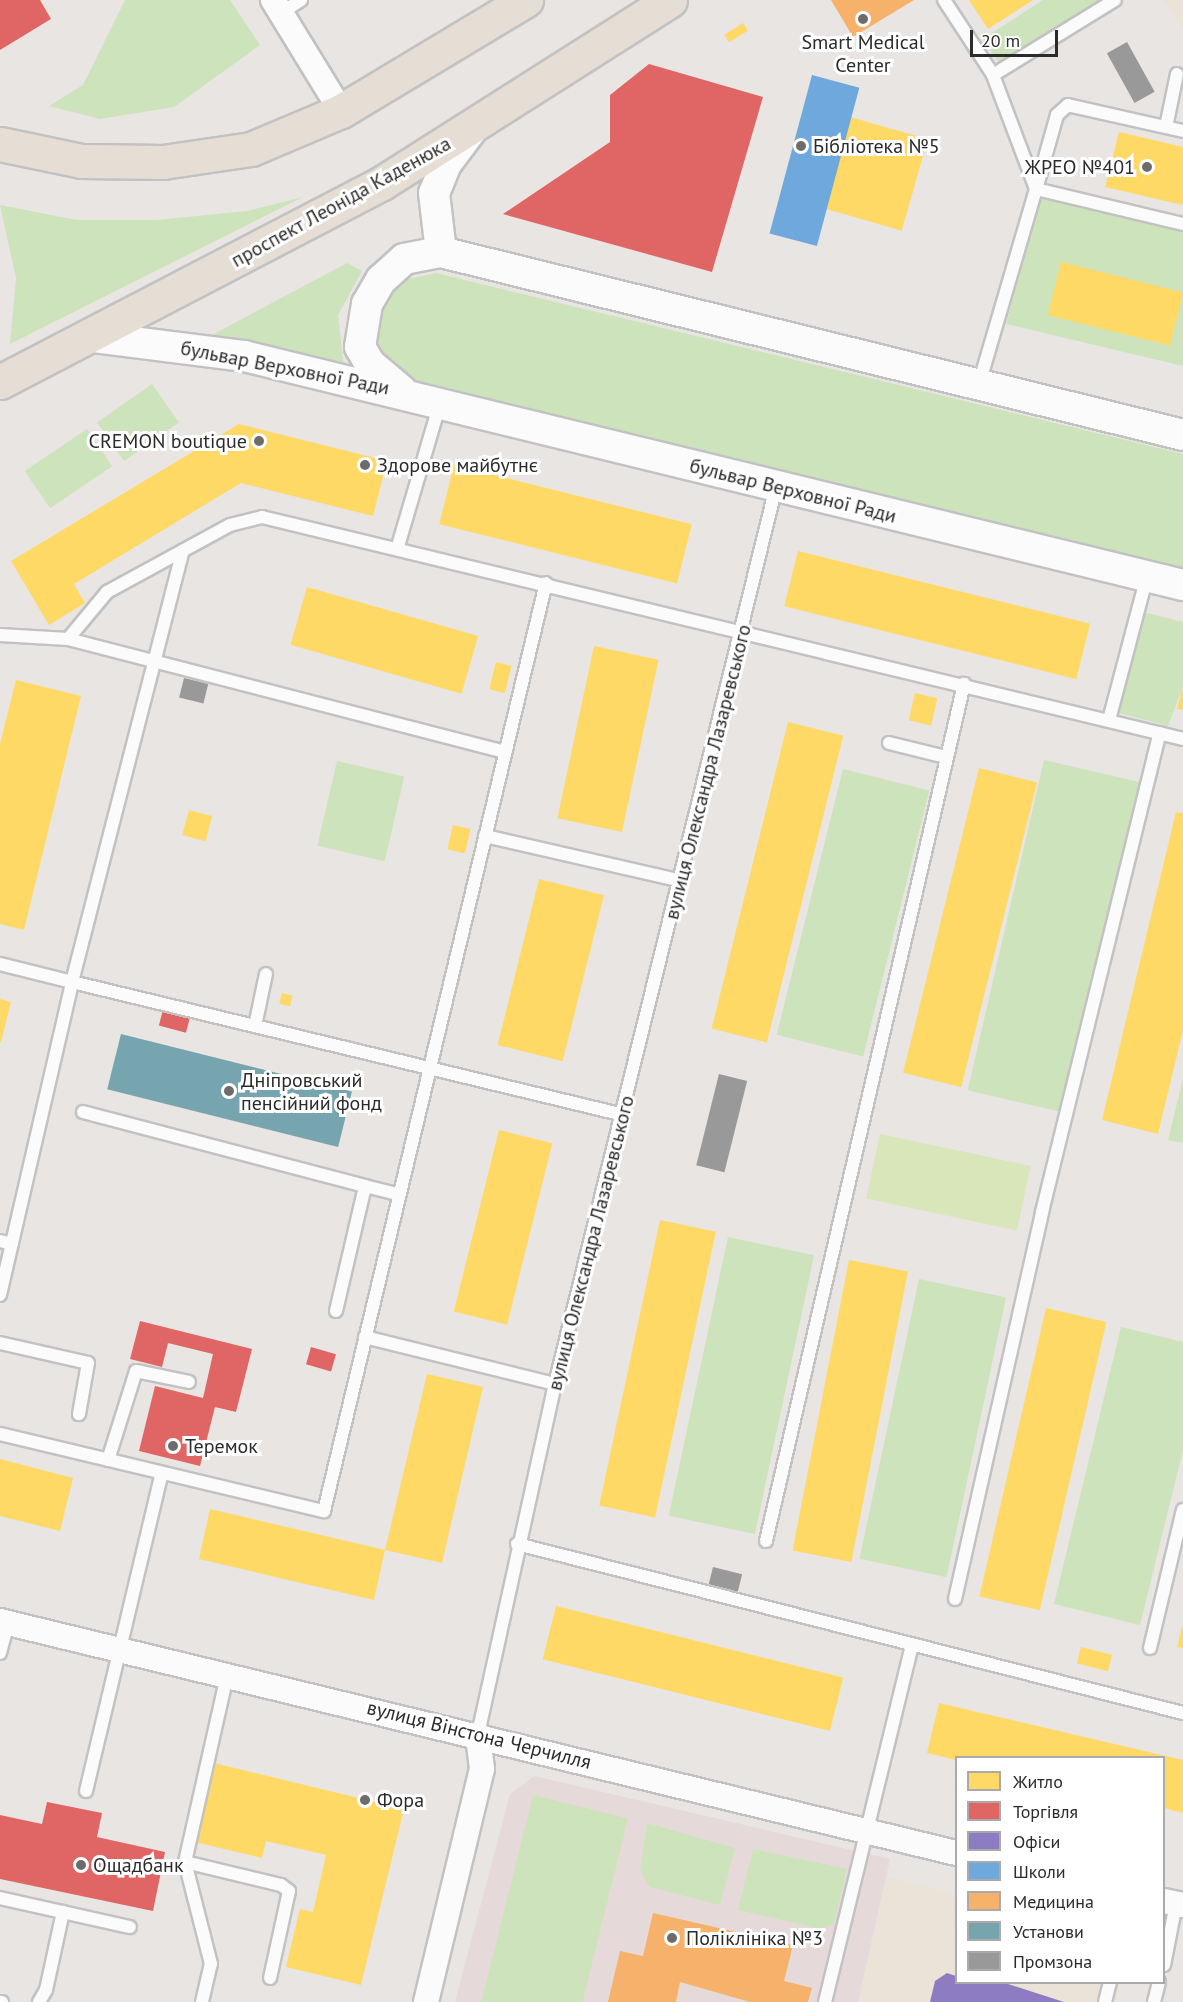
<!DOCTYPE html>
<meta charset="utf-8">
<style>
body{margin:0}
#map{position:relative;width:1183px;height:2002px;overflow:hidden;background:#e8e5e2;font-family:"PT Sans",sans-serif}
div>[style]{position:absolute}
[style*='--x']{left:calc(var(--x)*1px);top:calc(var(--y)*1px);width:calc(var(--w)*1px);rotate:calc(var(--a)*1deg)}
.education>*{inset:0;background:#ebe3d7}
.medical>*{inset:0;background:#e6d9d9}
.green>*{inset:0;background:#cde3bc;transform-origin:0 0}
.pitch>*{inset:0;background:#d8e6ba;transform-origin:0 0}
.homes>*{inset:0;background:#ffd966;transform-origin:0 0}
.shops>*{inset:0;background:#e06666;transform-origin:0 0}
.offices>*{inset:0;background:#8e7cc3}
.schools>*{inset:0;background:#6fa8dc;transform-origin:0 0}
.health>*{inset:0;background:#f6b26b}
.public>*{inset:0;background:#76a5af;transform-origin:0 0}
.industry>*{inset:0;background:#999;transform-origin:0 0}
.roads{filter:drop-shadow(2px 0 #c2c2c2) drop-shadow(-2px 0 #c2c2c2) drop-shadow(0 2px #c2c2c2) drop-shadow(0 -2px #c2c2c2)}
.service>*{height:12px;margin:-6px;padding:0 6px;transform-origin:6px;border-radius:6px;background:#fcfbfb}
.minor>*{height:24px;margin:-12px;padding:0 12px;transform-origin:12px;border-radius:12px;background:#fcfbfb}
.tertiary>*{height:30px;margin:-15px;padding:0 15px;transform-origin:15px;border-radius:15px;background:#fcfbfb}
.trunk>*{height:33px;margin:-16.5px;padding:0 16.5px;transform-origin:16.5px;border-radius:16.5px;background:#e6ded5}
.dots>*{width:16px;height:16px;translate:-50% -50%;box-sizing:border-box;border:3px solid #fff;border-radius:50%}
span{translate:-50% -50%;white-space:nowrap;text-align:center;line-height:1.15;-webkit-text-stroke:6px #fff;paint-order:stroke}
.poi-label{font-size:20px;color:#2b2b2b}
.left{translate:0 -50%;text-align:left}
.right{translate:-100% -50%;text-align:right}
.street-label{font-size:20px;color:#2b2b2b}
.legend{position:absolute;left:955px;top:1756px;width:210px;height:228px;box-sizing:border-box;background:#fff;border:2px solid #aaa;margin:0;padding:8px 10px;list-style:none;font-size:18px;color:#2b2b2b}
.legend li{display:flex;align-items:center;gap:12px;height:30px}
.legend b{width:30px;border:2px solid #aaa}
.scale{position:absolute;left:970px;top:30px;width:88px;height:27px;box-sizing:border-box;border:3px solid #2b2b2b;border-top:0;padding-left:8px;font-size:18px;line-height:21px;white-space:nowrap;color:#2b2b2b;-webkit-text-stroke:4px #fff;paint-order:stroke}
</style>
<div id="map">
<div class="education">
<i style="clip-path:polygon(1163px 0,1183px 0,1183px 28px)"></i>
<i style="clip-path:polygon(886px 1877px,956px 1895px,956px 1982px,1119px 1983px,1117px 2002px,858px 2002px)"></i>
</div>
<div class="medical">
<i style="clip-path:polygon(534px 1776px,890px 1859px,858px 2002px,455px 2002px,510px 1794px)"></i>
</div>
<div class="green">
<i style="clip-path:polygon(125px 0,230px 0,260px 45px,174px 107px,100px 119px,49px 106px,83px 85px)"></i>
<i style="clip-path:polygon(1043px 0,1100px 0,1001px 66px,983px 39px)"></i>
<i style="clip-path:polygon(303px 197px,10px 344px,16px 278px,0 205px,77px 220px,157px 220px,247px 211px)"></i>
<i style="clip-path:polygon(1041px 198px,1183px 231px,1183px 366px,1006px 324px)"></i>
<i style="clip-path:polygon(347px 263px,362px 271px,338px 315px,344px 369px,210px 336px)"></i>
<i style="clip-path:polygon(436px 273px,1183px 454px,1183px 571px,414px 386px,374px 348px,375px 310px,399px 281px)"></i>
<i style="left:152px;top:384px;width:47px;height:67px;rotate:55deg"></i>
<i style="left:87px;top:429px;width:45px;height:75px;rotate:56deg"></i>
<i style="clip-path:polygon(1143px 612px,1183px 622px,1183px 686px,1168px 726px,1119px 713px)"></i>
<i style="left:1044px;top:760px;width:100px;height:339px;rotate:13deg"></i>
<i style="left:337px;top:761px;width:69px;height:87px;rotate:13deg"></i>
<i style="left:843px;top:769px;width:89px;height:274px;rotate:14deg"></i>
<i style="clip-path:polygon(1183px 1079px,1183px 1143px,1168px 1140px)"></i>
<i style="left:728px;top:1237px;width:88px;height:285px;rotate:12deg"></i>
<i style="left:919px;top:1279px;width:89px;height:286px;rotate:12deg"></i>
<i style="clip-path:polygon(1121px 1327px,1183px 1342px,1183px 1450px,1140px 1625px,1054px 1604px)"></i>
<i style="left:533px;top:1795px;width:98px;height:213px;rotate:14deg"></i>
<i style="clip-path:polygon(647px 1823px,735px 1848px,720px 1905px,650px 1887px,640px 1871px)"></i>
<i style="clip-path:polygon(753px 1849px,847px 1869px,834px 1923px,822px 1929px,738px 1910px)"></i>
</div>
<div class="pitch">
<i style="left:880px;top:1134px;width:154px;height:66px;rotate:12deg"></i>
</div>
<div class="homes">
<i style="clip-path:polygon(969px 0,1033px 0,988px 29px)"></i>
<i style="left:743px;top:23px;width:9px;height:22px;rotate:58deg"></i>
<i style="left:850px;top:117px;width:81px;height:95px;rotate:16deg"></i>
<i style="clip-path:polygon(1119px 132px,1183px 147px,1183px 205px,1105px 187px)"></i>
<i style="left:1061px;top:262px;width:126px;height:55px;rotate:14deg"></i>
<i style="clip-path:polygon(239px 424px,387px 461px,373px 516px,241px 483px,74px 584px,85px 603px,49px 625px,11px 561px)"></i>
<i style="left:454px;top:465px;width:245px;height:61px;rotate:14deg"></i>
<i style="left:798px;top:551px;width:301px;height:57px;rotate:14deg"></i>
<i style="left:307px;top:587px;width:178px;height:60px;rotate:16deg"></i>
<i style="left:594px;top:646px;width:66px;height:176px;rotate:12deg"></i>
<i style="left:496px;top:662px;width:16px;height:28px;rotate:14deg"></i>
<i style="clip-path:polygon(16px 680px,81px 696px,24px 930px,0 924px,0 744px)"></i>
<i style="clip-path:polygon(1182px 689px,1183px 690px,1183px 710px,1177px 709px)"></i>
<i style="left:915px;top:693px;width:23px;height:28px;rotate:13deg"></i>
<i style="left:788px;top:722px;width:57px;height:316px;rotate:14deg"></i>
<i style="left:979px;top:768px;width:60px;height:314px;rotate:14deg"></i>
<i style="left:189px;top:810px;width:24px;height:26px;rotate:15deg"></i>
<i style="clip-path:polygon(1176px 812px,1183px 813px,1183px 1030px,1158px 1134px,1102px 1120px)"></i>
<i style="left:453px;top:825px;width:18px;height:25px;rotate:13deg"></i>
<i style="left:539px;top:879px;width:67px;height:171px;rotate:14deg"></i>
<i style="left:282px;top:993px;width:11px;height:11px;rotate:15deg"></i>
<i style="clip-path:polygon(0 999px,11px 1002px,1px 1042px,0 1042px)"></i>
<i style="left:499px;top:1130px;width:55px;height:187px;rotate:14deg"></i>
<i style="left:660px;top:1220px;width:57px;height:292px;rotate:12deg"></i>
<i style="left:849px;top:1260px;width:60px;height:296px;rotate:11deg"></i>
<i style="left:1046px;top:1308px;width:62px;height:296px;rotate:13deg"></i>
<i style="clip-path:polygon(427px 1374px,483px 1387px,442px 1563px,385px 1550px,374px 1600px,199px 1559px,210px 1509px,385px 1550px)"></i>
<i style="clip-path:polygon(0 1459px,73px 1478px,60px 1531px,0 1516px)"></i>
<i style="left:556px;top:1606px;width:296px;height:55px;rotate:14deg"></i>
<i style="clip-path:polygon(1182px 1627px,1183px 1627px,1183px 1648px,1177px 1647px)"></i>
<i style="left:1081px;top:1647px;width:32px;height:17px;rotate:14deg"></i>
<i style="clip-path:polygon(939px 1703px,1183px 1760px,1183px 1813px,1164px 1808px,1164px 1758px,956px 1760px,927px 1753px)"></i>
<i style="clip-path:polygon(214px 1763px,404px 1809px,361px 1985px,286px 1967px,300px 1909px,313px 1912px,326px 1855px,266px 1841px,262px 1858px,195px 1842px)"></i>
</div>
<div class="shops">
<i style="clip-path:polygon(0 0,40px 0,51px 19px,0 50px)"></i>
<i style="clip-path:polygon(649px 64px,763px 97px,712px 272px,503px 214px,610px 142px,610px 95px)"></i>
<i style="left:163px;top:1010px;width:28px;height:16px;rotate:15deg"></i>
<i style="clip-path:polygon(140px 1321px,252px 1349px,236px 1412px,215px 1407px,200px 1466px,139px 1451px,155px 1386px,203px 1398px,213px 1354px,168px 1343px,162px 1367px,130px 1359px)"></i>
<i style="left:311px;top:1347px;width:26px;height:18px;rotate:16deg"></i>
<i style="clip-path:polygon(47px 1802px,102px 1813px,97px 1837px,165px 1852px,153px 1911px,0 1879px,0 1815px,42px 1824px)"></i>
</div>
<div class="offices">
<i style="clip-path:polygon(947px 1973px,956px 1976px,956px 1982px,1002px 1982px,1064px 2002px,930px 2002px,935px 1981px)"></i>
</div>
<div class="schools">
<i style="left:812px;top:75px;width:49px;height:164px;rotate:15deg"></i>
</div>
<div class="health">
<i style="clip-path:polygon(831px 0,914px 0,853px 37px)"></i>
<i style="clip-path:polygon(653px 1913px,793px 1945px,784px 1981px,812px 1988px,808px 2002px,750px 2002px,680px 1982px,676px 2002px,608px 2002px,620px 1951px,643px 1956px)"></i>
</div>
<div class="public">
<i style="left:121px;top:1034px;width:238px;height:57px;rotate:14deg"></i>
</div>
<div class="industry">
<i style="left:1127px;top:42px;width:57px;height:23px;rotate:61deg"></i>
<i style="left:184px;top:678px;width:25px;height:20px;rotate:14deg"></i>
<i style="left:719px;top:1074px;width:29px;height:94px;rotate:14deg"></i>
<i style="left:713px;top:1567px;width:30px;height:18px;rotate:14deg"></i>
</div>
<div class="roads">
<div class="service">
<i style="--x:944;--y:0;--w:90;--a:56.8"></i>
<i style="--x:281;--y:13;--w:24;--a:-33"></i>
<i style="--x:1166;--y:127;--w:54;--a:-78.3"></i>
<i style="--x:1183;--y:131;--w:118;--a:-167.3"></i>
<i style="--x:1068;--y:105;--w:15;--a:138"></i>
<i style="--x:1057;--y:115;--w:77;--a:105.8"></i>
<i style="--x:1036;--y:189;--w:151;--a:13.4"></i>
<i style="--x:979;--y:384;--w:203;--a:-73.7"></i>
<i style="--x:1036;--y:189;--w:122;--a:-110.7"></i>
<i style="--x:993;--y:75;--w:143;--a:-31.6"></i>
<i style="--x:398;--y:546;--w:149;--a:-73.6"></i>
<i style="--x:0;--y:635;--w:68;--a:3.4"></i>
<i style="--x:68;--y:639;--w:61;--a:-50.3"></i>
<i style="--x:107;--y:592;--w:140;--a:-28.6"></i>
<i style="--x:230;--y:525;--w:33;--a:-14"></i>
<i style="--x:262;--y:517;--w:947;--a:13.55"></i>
<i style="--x:68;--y:639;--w:451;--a:14.5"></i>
<i style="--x:1109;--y:720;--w:149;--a:-75.2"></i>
<i style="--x:889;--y:743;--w:59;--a:13.8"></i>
<i style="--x:485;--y:836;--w:201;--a:12.9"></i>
<i style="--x:0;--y:964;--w:74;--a:14"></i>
<i style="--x:72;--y:982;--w:445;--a:-75.6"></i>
<i style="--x:255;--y:1026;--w:53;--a:-78.1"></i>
<i style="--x:83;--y:1112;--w:292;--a:14.7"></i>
<i style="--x:0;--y:1241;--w:12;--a:14"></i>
<i style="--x:0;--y:1295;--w:321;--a:-77"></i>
<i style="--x:72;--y:982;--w:568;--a:13.55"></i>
<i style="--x:336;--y:1311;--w:128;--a:-76.9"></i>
<i style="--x:365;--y:1186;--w:34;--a:14"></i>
<i style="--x:365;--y:1337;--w:196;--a:13.9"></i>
<i style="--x:0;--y:1343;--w:90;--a:12.8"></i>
<i style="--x:88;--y:1363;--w:52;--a:100"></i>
<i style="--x:0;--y:1434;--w:333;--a:13.4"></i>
<i style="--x:324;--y:1511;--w:954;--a:-76.55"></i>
<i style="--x:108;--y:1460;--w:93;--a:-72.5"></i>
<i style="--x:136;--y:1371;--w:54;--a:11.7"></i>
<i style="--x:766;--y:1541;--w:880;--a:-76.99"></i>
<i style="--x:517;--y:1544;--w:687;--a:14.24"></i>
<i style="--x:955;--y:1599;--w:397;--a:-77.3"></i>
<i style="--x:1042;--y:1212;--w:493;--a:-76.2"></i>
<i style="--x:1150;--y:1648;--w:142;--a:-76.6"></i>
<i style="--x:0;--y:1653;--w:31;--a:-75"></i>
<i style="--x:478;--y:1734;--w:358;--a:-77.6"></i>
<i style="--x:555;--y:1384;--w:924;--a:-76.16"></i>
<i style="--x:86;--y:1791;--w:327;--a:-76.6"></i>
<i style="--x:185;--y:1862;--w:99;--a:13.5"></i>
<i style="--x:281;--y:1885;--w:10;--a:37"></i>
<i style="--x:289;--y:1891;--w:89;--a:102.3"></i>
<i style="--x:0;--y:1898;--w:133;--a:12.6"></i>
<i style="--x:1164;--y:1965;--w:62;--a:-78.9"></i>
<i style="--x:0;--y:2002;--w:2;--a:0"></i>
<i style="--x:39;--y:2002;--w:14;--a:-60"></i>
<i style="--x:46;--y:1990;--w:80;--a:-77.7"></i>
<i style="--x:202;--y:2002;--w:39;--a:-77"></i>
<i style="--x:211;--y:1964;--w:105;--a:-104.3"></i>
<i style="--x:185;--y:1862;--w:192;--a:-77.3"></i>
<i style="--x:825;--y:2002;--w:368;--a:-76.3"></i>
<i style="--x:1105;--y:2002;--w:21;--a:-76"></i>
<i style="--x:1154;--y:2002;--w:21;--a:-76"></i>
</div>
<div class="minor">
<i style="--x:273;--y:0;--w:130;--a:58.5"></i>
<i style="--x:0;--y:1621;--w:984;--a:13.64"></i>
<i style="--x:1164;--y:1901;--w:19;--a:12"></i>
<i style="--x:426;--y:2002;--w:240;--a:-76.5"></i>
<i style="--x:482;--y:1769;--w:35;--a:-97"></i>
</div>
<div class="tertiary">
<i style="--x:473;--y:128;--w:45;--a:126.9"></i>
<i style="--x:446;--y:164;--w:31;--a:112"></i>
<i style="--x:434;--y:193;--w:59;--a:83.2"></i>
<i style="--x:441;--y:252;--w:764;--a:13.85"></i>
<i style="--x:93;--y:337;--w:152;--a:7.2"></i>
<i style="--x:244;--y:356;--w:967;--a:13.71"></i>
<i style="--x:401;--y:390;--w:40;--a:-140"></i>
<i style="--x:370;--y:364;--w:20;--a:-120"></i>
<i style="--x:360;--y:347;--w:44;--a:-80.8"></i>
<i style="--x:367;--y:304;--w:28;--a:-60"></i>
<i style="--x:381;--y:280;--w:31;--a:-42"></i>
<i style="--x:404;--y:259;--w:38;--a:-11"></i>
</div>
<div class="trunk">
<i style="--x:0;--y:144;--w:84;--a:11.7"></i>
<i style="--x:82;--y:161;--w:81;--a:0.7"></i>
<i style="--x:163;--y:162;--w:89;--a:-8.4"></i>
<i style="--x:251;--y:149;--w:98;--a:-22.9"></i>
<i style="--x:341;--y:111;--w:216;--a:-31"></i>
<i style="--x:0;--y:382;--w:431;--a:-27.5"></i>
<i style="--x:382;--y:183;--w:341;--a:-32.4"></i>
</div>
</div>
<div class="dots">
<i style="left:863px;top:19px;background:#6d6c6b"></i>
<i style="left:801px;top:146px;background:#6d6c6b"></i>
<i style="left:1147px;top:167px;background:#6d6c6b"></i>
<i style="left:259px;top:441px;background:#6d6c6b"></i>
<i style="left:365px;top:465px;background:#6d6c6b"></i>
<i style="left:229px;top:1091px;background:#6d6c6b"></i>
<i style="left:173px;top:1446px;background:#6d6c6b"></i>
<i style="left:365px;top:1800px;background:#6d6c6b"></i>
<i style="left:81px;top:1865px;background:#6d6c6b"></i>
<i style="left:672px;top:1938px;background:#6d6c6b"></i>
</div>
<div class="poi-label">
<span style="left:863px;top:54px">Smart Medical<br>Center</span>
<span class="left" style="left:813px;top:146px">Бібліотека №5</span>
<span class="right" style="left:1135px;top:167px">ЖРЕО №401</span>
<span class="right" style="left:247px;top:441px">CREMON boutique</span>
<span class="left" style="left:377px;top:465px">Здорове майбутнє</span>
<span class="left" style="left:241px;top:1092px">Дніпровський<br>пенсійний фонд</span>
<span class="left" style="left:185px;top:1446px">Теремок</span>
<span class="left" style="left:377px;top:1800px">Фора</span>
<span class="left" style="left:93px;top:1865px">Ощадбанк</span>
<span class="left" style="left:686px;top:1938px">Поліклініка №3</span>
</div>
<div class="street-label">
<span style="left:341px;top:202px;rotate:-29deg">проспект Леоніда Каденюка</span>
<span style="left:285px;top:368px;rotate:11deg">бульвар Верховної Ради</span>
<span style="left:793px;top:491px;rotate:14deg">бульвар Верховної Ради</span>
<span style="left:708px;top:772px;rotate:-76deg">вулиця Олександра Лазаревського</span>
<span style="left:591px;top:1243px;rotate:-76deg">вулиця Олександра Лазаревського</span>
<span style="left:479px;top:1735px;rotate:14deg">вулиця Вінстона Черчилля</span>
</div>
<ul class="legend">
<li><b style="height:16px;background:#ffd966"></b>Житло</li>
<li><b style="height:16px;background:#e06666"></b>Торгівля</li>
<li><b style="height:16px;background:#8e7cc3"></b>Офіси</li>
<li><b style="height:16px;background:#6fa8dc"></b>Школи</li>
<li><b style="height:16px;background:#f6b26b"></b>Медицина</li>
<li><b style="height:16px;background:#76a5af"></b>Установи</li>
<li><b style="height:16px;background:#999"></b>Промзона</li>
</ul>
<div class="scale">20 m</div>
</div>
